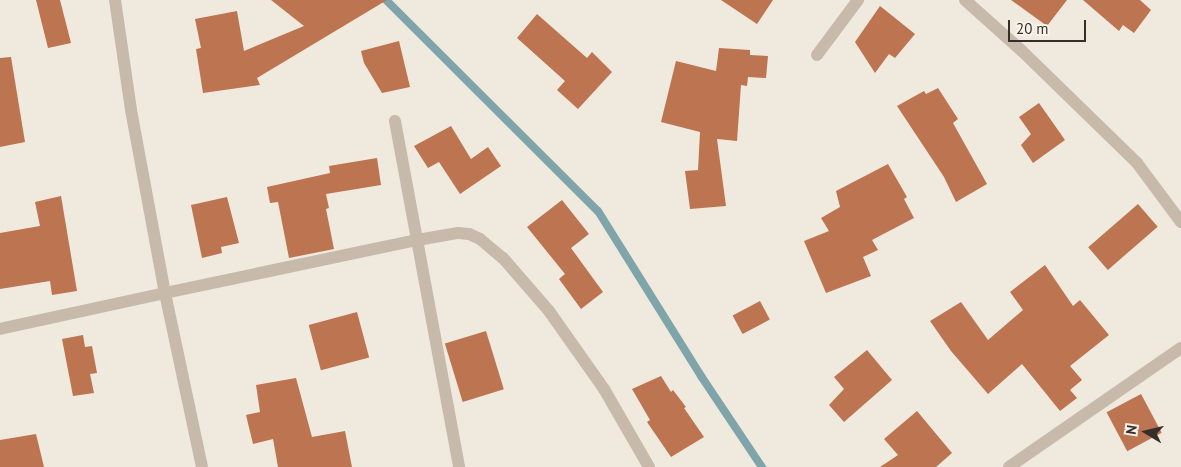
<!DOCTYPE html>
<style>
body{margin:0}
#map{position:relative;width:1181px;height:467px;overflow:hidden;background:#f0e9de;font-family:"PT Sans",sans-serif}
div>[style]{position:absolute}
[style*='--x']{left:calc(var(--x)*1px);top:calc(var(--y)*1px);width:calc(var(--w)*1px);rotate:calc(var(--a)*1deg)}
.stream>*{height:8px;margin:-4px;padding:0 4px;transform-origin:4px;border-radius:4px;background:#7fa5ab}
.building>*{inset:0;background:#bc7451;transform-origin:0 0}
.street>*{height:12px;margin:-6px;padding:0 6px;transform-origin:6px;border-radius:6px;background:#c8baab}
span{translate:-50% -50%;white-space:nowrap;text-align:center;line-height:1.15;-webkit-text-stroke:4px #f8f3ea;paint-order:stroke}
.north{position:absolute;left:1121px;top:407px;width:50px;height:50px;-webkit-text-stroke:4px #f8f3ea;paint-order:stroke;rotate:279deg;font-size:14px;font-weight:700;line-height:20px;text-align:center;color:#362e29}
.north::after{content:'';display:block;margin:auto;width:18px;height:22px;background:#362e29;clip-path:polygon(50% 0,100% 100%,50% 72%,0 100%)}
.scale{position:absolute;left:1008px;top:20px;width:78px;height:22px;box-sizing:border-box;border:2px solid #362e29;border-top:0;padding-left:6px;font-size:15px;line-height:18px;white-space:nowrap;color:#362e29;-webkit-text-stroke:4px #f8f3ea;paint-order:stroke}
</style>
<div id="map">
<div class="stream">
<i style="--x:386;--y:0;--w:299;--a:44.9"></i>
<i style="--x:598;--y:211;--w:195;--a:58"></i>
<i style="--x:701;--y:376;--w:110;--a:56.2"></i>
</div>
<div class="building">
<i style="clip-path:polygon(36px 0,60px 0,71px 43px,48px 48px)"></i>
<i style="clip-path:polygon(271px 0,387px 0,257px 78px,260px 85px,203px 93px,196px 49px,201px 48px,195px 19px,237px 11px,244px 51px,304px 26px)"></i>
<i style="clip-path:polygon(721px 0,773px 0,757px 24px)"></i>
<i style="clip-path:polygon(1011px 0,1067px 0,1047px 26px)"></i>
<i style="clip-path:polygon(1083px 0,1140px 0,1151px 10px,1134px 33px,1123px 25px,1119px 31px)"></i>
<i style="clip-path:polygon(880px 6px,915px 34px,895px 58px,889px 54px,875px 73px,855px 42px)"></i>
<i style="clip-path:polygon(537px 14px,587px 58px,592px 52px,612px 72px,578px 109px,557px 90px,565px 81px,517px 38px)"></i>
<i style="clip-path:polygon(399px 41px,410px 87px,382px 93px,364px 63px,361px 51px)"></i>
<i style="clip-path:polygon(719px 48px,750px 50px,750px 55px,768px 56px,766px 78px,748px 77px,747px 86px,741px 85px,737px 141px,717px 139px,726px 206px,690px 209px,685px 171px,698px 170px,700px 132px,661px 122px,676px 61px,716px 71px)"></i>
<i style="clip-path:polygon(11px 57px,25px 142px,0 147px,0 58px)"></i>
<i style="clip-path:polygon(938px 88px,958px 119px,953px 123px,987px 184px,956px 202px,944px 177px,897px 106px,924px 91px,926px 94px)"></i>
<i style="clip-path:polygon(1039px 103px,1065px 140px,1033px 163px,1021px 145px,1031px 134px,1019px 117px)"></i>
<i style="clip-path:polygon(451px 126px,471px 159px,488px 147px,501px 166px,460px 194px,439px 162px,428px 168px,414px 146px)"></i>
<i style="clip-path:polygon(377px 158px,381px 185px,326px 194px,329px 208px,326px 209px,334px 249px,289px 258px,278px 202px,270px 203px,267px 187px,330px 173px,329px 166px)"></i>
<i style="clip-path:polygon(888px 164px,907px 197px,904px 199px,914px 218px,872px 240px,878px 250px,863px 257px,871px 276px,826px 293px,804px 241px,829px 231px,821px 218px,840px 207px,836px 191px)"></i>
<i style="clip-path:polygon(61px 196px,77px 291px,52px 295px,50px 281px,0 289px,0 233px,40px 226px,35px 202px)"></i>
<i style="clip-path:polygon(227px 197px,239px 243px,221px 247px,222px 253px,202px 258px,191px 205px)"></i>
<i style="clip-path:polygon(562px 200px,589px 234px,571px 248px,603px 292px,581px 309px,559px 279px,565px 274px,527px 227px)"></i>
<i style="left:1138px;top:204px;width:30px;height:66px;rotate:49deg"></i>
<i style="clip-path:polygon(1045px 265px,1073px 306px,1080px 300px,1109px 335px,1070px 366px,1082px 380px,1070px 390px,1077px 398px,1060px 411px,1022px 364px,988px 394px,951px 351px,930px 321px,961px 302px,988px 340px,1023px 310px,1010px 292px)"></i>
<i style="left:760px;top:301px;width:21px;height:31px;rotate:62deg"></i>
<i style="left:357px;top:312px;width:47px;height:50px;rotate:75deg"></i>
<i style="left:486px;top:331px;width:61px;height:43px;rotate:73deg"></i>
<i style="clip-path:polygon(83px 335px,85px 347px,92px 346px,97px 373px,90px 374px,94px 393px,73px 396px,62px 339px)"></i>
<i style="clip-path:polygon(867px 350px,892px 380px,844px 422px,829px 405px,844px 389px,834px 377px)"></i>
<i style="clip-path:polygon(661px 376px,671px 392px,673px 390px,686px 407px,684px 408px,704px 437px,671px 457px,647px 422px,650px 420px,632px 389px)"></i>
<i style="clip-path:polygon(296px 378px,312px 437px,345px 431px,352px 467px,278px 467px,273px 439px,253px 444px,246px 415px,260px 412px,256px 385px)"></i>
<i style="left:1141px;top:394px;width:44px;height:39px;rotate:62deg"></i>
<i style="clip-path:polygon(917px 411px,952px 453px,936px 467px,880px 467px,898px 455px,884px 439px)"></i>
<i style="clip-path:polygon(36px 434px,44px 467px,0 467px,0 440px)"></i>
</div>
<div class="street">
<i style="--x:115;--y:0;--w:111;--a:81.7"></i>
<i style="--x:131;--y:110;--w:186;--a:79.5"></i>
<i style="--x:165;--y:293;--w:258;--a:-11.9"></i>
<i style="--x:417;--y:240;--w:42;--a:-9.7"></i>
<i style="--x:458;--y:233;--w:11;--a:5"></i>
<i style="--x:469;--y:234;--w:12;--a:24"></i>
<i style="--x:480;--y:239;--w:30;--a:40"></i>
<i style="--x:503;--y:258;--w:70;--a:49"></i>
<i style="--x:549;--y:311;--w:95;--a:54.8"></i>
<i style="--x:604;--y:389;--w:90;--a:60"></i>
<i style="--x:965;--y:0;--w:76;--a:41.8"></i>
<i style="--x:1022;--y:51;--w:161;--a:44.2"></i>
<i style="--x:1137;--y:163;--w:74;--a:53.3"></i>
<i style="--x:817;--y:55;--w:69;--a:-53.3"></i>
<i style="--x:395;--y:121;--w:352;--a:79.5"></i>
<i style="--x:0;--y:329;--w:169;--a:-12.3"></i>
<i style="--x:165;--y:293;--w:178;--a:78"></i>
<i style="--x:1009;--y:467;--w:209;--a:-34.7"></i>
</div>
<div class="north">N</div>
<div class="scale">20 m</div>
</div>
